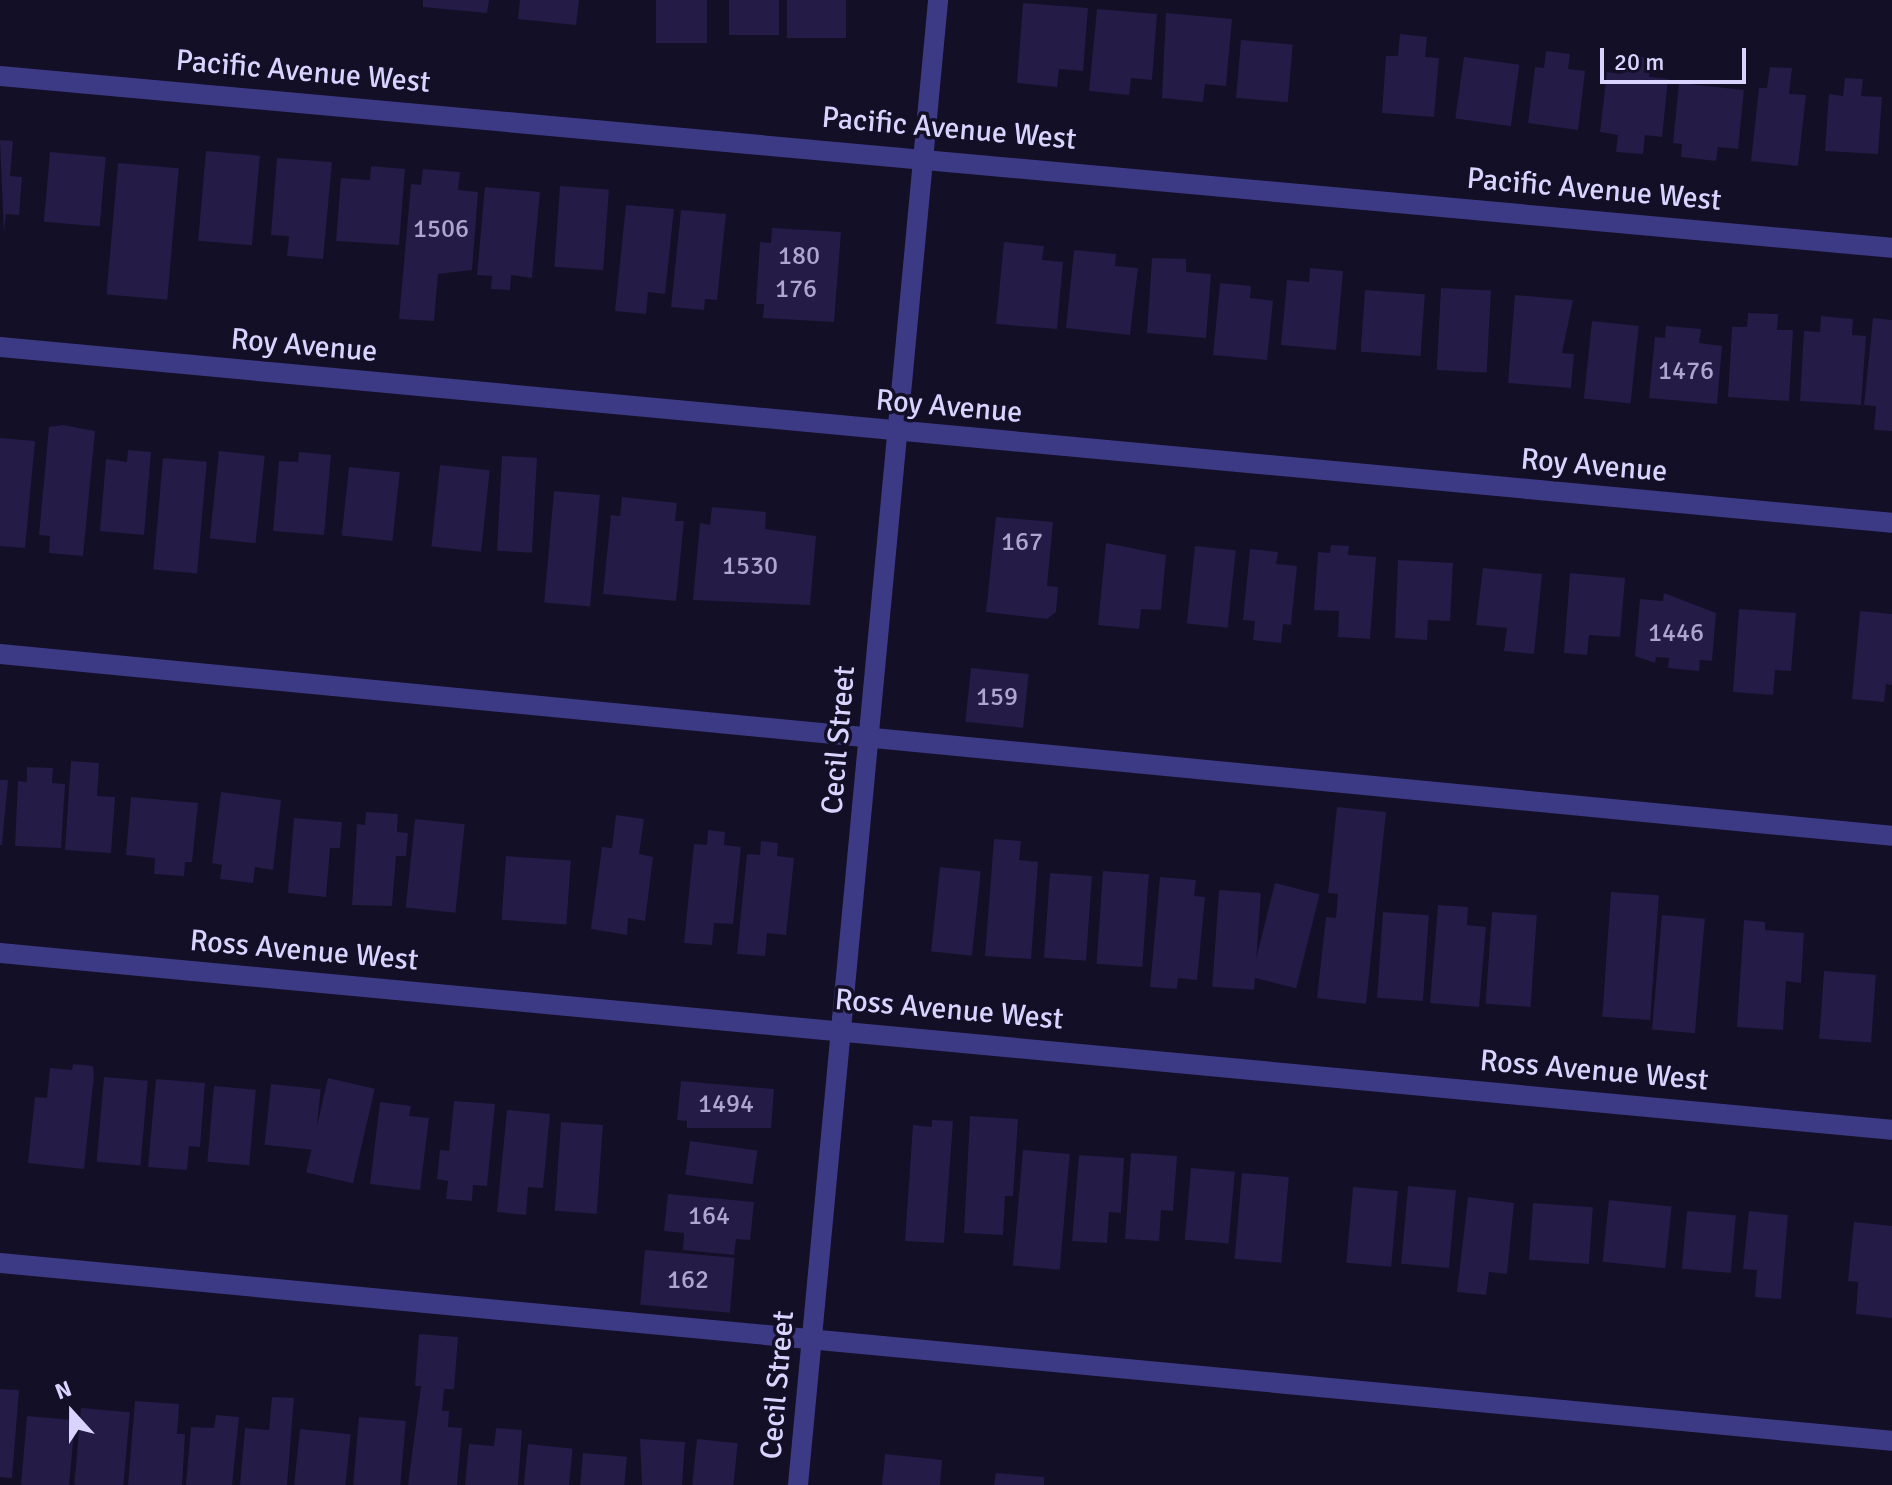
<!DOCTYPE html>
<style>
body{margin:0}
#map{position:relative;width:1892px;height:1485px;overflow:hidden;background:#130f26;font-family:Signika,sans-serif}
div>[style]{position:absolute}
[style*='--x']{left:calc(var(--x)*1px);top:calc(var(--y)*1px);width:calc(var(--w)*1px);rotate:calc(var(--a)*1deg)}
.building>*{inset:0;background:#241b47;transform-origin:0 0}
.minor>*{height:20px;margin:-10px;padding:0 10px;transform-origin:10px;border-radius:10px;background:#3d3a85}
span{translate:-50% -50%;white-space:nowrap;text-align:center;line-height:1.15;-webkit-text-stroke:7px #130f26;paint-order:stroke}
.number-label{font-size:26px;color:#aca6d1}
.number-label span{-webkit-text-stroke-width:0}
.street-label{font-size:30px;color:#d9d4ff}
.north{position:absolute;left:32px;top:1373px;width:80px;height:80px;-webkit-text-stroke:6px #130f26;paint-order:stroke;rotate:339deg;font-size:22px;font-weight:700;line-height:32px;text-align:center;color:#d9d4ff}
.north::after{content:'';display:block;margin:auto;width:28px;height:36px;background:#d9d4ff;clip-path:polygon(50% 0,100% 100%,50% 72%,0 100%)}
.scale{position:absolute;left:1600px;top:48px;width:146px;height:36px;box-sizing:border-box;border:4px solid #d9d4ff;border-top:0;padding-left:10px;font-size:24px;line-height:28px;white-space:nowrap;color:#d9d4ff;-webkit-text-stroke:6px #130f26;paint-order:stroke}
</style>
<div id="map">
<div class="building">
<i style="clip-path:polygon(423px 0,489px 0,487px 13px,423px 7px)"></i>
<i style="clip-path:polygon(520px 0,579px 0,576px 25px,518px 19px)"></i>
<i style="left:656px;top:0;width:51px;height:43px"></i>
<i style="left:729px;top:0;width:50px;height:35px"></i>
<i style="left:787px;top:0;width:59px;height:38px"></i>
<i style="clip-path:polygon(1023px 3px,1088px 8px,1083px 71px,1059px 69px,1057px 87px,1017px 83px)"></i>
<i style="clip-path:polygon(1097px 9px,1157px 14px,1152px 80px,1131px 78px,1129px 95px,1089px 91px)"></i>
<i style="clip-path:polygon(1166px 13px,1232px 19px,1226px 86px,1205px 84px,1203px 102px,1162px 98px)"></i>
<i style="clip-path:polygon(1400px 34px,1427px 37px,1425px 57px,1439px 58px,1434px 117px,1382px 113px,1386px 56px,1398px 56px)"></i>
<i style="left:1241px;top:40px;width:52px;height:58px;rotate:5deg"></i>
<i style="clip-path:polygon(1546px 51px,1570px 54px,1568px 69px,1585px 71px,1578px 130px,1528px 123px,1535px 67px,1544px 68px)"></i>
<i style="clip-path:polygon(1623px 55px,1651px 58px,1649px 77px,1668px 79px,1662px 137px,1645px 135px,1643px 154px,1616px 152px,1618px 135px,1600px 132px,1607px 72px,1621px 74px)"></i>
<i style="left:1464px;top:57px;width:56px;height:62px;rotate:8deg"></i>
<i style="clip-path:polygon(1770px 67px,1792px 68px,1789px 94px,1806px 95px,1798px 166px,1751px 161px,1759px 88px,1767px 88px)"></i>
<i style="clip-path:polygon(1845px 78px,1863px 79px,1861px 96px,1882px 97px,1878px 154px,1825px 151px,1829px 94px,1843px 96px)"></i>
<i style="clip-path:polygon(1679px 83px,1744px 90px,1738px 149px,1718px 147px,1716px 161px,1681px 157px,1682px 144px,1673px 143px)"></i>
<i style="clip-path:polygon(0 140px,13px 141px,10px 176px,22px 177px,19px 215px,6px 214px,4px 233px)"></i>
<i style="left:206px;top:151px;width:54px;height:90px;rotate:5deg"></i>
<i style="left:50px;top:152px;width:56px;height:70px;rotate:5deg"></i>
<i style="clip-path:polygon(277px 158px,332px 162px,323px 259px,287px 256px,289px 236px,271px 235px)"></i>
<i style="left:118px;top:163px;width:61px;height:132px;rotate:5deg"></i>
<i style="clip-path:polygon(371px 166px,405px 169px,399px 245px,336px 241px,341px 178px,370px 180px)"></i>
<i style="clip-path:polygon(423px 169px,460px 172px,458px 190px,478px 192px,472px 270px,438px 274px,434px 321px,399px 319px,411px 184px,421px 185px)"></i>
<i style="left:560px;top:186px;width:49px;height:81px;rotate:4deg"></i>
<i style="clip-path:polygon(485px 187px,540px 192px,532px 278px,511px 275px,510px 290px,491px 289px,492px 276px,477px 275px)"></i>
<i style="clip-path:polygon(626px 205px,674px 209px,665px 294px,648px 292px,646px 314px,615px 311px)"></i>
<i style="clip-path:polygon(681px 210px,726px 214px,717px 300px,705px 299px,704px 310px,671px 307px)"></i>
<i style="clip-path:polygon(772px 228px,841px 232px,834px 322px,763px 318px,764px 304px,756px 304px,760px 242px,771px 243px)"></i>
<i style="clip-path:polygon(1004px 242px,1044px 246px,1042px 260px,1063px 262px,1057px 329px,996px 324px)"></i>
<i style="clip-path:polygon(1074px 250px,1116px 254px,1115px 266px,1138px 268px,1130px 335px,1066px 328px)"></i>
<i style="clip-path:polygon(1152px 258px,1186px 259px,1186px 272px,1211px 274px,1206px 338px,1147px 333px)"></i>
<i style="clip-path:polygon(1310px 268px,1343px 271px,1336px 350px,1281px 345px,1287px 280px,1309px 282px)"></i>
<i style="clip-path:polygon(1220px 283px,1251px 286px,1250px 298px,1273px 301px,1267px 360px,1213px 355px)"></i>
<i style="left:1441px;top:288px;width:50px;height:82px;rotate:3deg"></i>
<i style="left:1365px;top:290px;width:60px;height:62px;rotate:4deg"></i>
<i style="clip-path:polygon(1515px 295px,1573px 300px,1562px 353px,1574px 354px,1571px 388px,1508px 383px)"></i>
<i style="clip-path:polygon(1748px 313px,1778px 314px,1777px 330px,1793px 330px,1789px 401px,1728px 397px,1732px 327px,1747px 327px)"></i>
<i style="clip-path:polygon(1821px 316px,1853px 319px,1852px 335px,1866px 336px,1861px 405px,1800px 401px,1804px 331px,1820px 332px)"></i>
<i style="clip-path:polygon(1873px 318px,1892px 320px,1892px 431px,1874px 430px,1876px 406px,1864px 405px)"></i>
<i style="left:1592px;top:321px;width:47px;height:78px;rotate:6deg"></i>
<i style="clip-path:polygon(1666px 326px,1701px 329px,1699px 343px,1722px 346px,1717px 404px,1649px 398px,1655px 337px,1665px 338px)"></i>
<i style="clip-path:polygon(63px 425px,95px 431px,83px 556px,49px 553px,50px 536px,39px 535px,49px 427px)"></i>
<i style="clip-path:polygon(0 438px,35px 441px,25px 548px,0 546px)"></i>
<i style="clip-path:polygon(128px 450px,151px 452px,144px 535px,100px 531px,106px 459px,127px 462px)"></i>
<i style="left:219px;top:451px;width:46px;height:88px;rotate:6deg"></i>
<i style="clip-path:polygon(299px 452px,331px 455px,324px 535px,273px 531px,279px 461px,298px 462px)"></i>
<i style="left:502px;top:456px;width:35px;height:95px;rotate:3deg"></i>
<i style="left:163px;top:458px;width:44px;height:112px;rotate:5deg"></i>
<i style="left:440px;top:465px;width:50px;height:82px;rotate:6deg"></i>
<i style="left:349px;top:467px;width:51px;height:69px;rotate:6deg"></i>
<i style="left:554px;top:491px;width:46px;height:112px;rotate:5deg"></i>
<i style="clip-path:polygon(622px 497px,677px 503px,675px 521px,684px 521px,676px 601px,603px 594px,611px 515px,620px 516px)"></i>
<i style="clip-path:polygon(712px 507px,766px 512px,765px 529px,816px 536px,810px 605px,693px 600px,700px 523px,710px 525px)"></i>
<i style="clip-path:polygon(996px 517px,1053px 522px,1047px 586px,1058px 587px,1056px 612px,1047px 619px,986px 612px)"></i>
<i style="clip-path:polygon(1106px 543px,1166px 555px,1161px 610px,1141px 609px,1139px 629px,1098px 625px)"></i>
<i style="clip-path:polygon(1331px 545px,1349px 546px,1348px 555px,1376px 557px,1370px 639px,1338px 637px,1339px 611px,1314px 610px,1318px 552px,1330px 553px)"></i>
<i style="left:1195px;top:546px;width:41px;height:78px;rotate:6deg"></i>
<i style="clip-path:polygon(1250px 549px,1278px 552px,1276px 564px,1297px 566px,1291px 625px,1283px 624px,1281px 643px,1253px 640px,1255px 621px,1243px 620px)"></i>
<i style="clip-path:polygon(1398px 560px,1453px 563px,1450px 621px,1428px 620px,1427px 640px,1395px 638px)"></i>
<i style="clip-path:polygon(1483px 568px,1542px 574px,1534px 654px,1504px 651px,1507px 628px,1476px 625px)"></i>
<i style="clip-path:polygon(1570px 573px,1625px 578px,1620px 637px,1589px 635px,1587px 655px,1564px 653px)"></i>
<i style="clip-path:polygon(1664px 593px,1716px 613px,1712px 661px,1700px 660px,1699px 671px,1668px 668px,1669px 658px,1656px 657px,1655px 663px,1635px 656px,1640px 599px,1663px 601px)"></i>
<i style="clip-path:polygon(1739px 609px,1796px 613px,1791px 671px,1775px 670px,1773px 695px,1733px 692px)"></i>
<i style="clip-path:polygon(1860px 611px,1892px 614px,1892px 685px,1886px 684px,1884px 702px,1852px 699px)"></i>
<i style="left:971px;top:668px;width:58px;height:54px;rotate:6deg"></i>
<i style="clip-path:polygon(71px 761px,99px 763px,97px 796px,115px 797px,111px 853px,65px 850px)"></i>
<i style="clip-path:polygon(27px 767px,53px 768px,52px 783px,65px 784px,61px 848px,15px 846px,18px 781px,27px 782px)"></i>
<i style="clip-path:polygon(0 780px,8px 780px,2px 845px,0 845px)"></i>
<i style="clip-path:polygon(221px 792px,281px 800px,273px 870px,255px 867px,253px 883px,220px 879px,222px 865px,212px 863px)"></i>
<i style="clip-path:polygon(131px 797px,198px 803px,192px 862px,185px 862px,184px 876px,154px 874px,155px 858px,126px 855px)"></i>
<i style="clip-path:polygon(1337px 807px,1386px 812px,1366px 1004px,1317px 998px,1326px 917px,1336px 918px,1338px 894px,1328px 893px)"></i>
<i style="clip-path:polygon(366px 812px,398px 814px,397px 832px,408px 833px,406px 856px,396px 856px,392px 906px,352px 905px,357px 824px,365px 825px)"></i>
<i style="clip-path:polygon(616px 815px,644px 819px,639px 854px,653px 857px,645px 921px,628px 918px,627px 935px,591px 929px,602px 847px,612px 848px)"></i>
<i style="clip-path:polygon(294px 818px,342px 822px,340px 848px,330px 848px,326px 897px,288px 893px)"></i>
<i style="left:415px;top:819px;width:50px;height:89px;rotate:6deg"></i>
<i style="clip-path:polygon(708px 830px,725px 832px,724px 845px,741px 847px,733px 924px,714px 923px,712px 945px,684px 943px,694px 844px,707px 845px)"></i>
<i style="clip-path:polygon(994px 839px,1021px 841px,1019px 860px,1038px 862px,1031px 959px,985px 956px)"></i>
<i style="clip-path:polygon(761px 841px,778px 843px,777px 856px,794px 858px,786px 935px,767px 933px,765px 956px,737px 954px,747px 854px,760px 855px)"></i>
<i style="left:506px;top:856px;width:65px;height:64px;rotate:4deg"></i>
<i style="left:940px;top:867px;width:41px;height:85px;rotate:6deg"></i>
<i style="left:1103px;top:871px;width:46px;height:93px;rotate:4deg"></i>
<i style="left:1050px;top:873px;width:42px;height:85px;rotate:4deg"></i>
<i style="clip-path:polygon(1160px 877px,1196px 880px,1194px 896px,1205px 897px,1197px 980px,1178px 978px,1177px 989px,1150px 987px)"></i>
<i style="left:1275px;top:883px;width:46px;height:97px;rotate:14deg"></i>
<i style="left:1219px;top:890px;width:42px;height:97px;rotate:4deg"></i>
<i style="left:1611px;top:892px;width:48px;height:125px;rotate:4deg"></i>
<i style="clip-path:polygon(1438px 905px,1468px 907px,1467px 925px,1486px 927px,1479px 1007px,1430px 1003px)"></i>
<i style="left:1383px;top:912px;width:46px;height:86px;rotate:4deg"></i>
<i style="left:1492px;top:912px;width:45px;height:92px;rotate:4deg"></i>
<i style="left:1662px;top:915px;width:43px;height:115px;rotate:5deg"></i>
<i style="clip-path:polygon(1744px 920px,1765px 922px,1765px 930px,1804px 933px,1801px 983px,1786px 981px,1783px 1030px,1737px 1027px)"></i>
<i style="left:1824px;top:971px;width:52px;height:68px;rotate:4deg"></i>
<i style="clip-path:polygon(73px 1064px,93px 1066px,94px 1075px,84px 1169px,28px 1163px,35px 1097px,47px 1098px,50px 1068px,72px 1070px)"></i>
<i style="left:104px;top:1077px;width:44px;height:85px;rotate:5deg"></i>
<i style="left:328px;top:1078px;width:48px;height:97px;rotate:13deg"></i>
<i style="clip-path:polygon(156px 1079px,205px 1083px,200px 1147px,189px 1146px,187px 1170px,148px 1167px)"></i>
<i style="clip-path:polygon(681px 1081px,774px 1089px,771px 1128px,687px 1128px,687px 1121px,677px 1120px)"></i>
<i style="left:271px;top:1084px;width:50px;height:61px;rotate:6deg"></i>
<i style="left:214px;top:1086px;width:42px;height:76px;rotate:5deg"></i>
<i style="clip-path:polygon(454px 1101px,495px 1104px,487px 1186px,473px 1185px,472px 1201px,446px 1199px,448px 1181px,437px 1179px,440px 1150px,449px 1151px)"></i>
<i style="clip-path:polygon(380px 1102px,411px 1106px,409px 1116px,429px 1118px,420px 1190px,370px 1184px)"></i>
<i style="clip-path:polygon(507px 1110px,550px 1114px,543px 1188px,528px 1187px,526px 1215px,497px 1212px)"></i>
<i style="clip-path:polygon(970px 1116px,1018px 1119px,1013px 1196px,1005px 1196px,1003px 1235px,964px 1233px)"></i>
<i style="clip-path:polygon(932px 1120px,953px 1121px,944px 1243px,905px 1241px,913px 1125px,932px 1127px)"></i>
<i style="left:561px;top:1122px;width:42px;height:89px;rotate:4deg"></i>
<i style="left:690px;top:1141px;width:68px;height:34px;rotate:8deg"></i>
<i style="left:1023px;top:1150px;width:47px;height:116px;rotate:5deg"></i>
<i style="clip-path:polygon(1131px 1153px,1177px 1156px,1173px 1211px,1161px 1210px,1159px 1241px,1125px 1239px)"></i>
<i style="clip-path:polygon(1079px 1155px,1124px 1158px,1121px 1213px,1109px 1212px,1107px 1243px,1072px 1241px)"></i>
<i style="left:1191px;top:1168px;width:44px;height:72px;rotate:5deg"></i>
<i style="left:1242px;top:1173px;width:47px;height:86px;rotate:5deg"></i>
<i style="left:1408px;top:1186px;width:48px;height:78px;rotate:5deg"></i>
<i style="left:1353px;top:1187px;width:45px;height:76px;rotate:5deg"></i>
<i style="clip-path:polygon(668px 1194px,754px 1202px,750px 1240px,736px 1239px,734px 1255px,683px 1250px,684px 1233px,664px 1231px)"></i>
<i style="clip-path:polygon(1468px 1197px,1514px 1203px,1507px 1274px,1489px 1272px,1486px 1295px,1457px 1292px)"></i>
<i style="left:1609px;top:1200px;width:63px;height:62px;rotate:6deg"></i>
<i style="left:1533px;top:1203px;width:60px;height:57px;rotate:4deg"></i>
<i style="left:1687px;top:1211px;width:49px;height:58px;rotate:5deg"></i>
<i style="clip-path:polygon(1749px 1211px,1788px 1215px,1781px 1299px,1755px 1297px,1757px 1270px,1743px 1269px)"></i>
<i style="clip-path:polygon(1854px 1222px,1892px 1226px,1892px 1318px,1856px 1314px,1858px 1282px,1848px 1281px)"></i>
<i style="left:645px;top:1250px;width:90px;height:55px;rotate:5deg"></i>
<i style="clip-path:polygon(419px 1334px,458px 1337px,454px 1389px,444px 1389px,442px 1411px,449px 1411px,448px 1427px,462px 1428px,457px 1485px,408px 1485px,421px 1386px,415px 1386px)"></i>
<i style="clip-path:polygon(0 1389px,19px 1390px,12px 1478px,0 1477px)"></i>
<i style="clip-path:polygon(272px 1397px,294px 1398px,287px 1485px,240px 1485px,245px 1428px,269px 1430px)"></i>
<i style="clip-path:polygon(135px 1401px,179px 1404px,177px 1434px,185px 1434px,182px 1485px,128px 1485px)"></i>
<i style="left:81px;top:1408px;width:49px;height:77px;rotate:5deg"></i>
<i style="clip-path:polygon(216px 1415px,239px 1417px,232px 1485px,186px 1485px,191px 1427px,214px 1428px)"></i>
<i style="left:27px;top:1416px;width:48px;height:69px;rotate:5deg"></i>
<i style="left:359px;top:1417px;width:47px;height:68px;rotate:5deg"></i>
<i style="clip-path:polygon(496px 1428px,522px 1430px,518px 1485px,465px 1485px,469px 1444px,494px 1446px)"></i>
<i style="left:300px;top:1429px;width:51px;height:56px;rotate:6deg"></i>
<i style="clip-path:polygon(640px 1439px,685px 1442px,682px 1485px,642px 1485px)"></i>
<i style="left:697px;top:1439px;width:41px;height:46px;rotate:6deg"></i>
<i style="left:528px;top:1444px;width:45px;height:41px;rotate:6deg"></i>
<i style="left:583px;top:1453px;width:44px;height:32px;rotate:5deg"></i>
<i style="clip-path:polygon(885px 1454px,942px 1460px,940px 1485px,882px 1485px)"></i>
<i style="clip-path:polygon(996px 1473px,1044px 1477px,1044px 1485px,994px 1485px)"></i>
</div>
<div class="minor">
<i style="--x:0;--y:76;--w:1900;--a:5.19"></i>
<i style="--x:0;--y:347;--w:1900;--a:5.31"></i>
<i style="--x:0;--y:654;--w:1901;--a:5.49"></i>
<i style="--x:0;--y:953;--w:1900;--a:5.34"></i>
<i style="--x:0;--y:1263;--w:1900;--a:5.37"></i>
<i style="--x:798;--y:1485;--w:1492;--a:-84.61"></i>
</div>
<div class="number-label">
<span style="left:441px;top:230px">1506</span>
<span style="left:799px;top:257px">180</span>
<span style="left:796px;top:290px">176</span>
<span style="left:1686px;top:372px">1476</span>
<span style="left:1022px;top:543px">167</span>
<span style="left:750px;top:567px">1530</span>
<span style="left:1676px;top:634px">1446</span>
<span style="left:997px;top:698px">159</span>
<span style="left:726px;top:1105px">1494</span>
<span style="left:709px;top:1217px">164</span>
<span style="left:688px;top:1281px">162</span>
</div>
<div class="street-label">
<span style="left:303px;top:72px;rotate:5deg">Pacific Avenue West</span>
<span style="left:949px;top:129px;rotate:5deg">Pacific Avenue West</span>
<span style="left:1594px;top:190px;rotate:5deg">Pacific Avenue West</span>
<span style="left:304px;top:346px;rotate:5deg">Roy Avenue</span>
<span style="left:949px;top:407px;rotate:5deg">Roy Avenue</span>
<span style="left:1594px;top:466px;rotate:5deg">Roy Avenue</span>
<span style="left:839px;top:740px;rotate:-85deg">Cecil Street</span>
<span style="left:304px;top:951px;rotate:5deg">Ross Avenue West</span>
<span style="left:949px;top:1010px;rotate:5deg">Ross Avenue West</span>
<span style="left:1594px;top:1071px;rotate:5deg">Ross Avenue West</span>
<span style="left:778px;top:1385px;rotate:-85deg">Cecil Street</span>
</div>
<div class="north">N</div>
<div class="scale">20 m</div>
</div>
